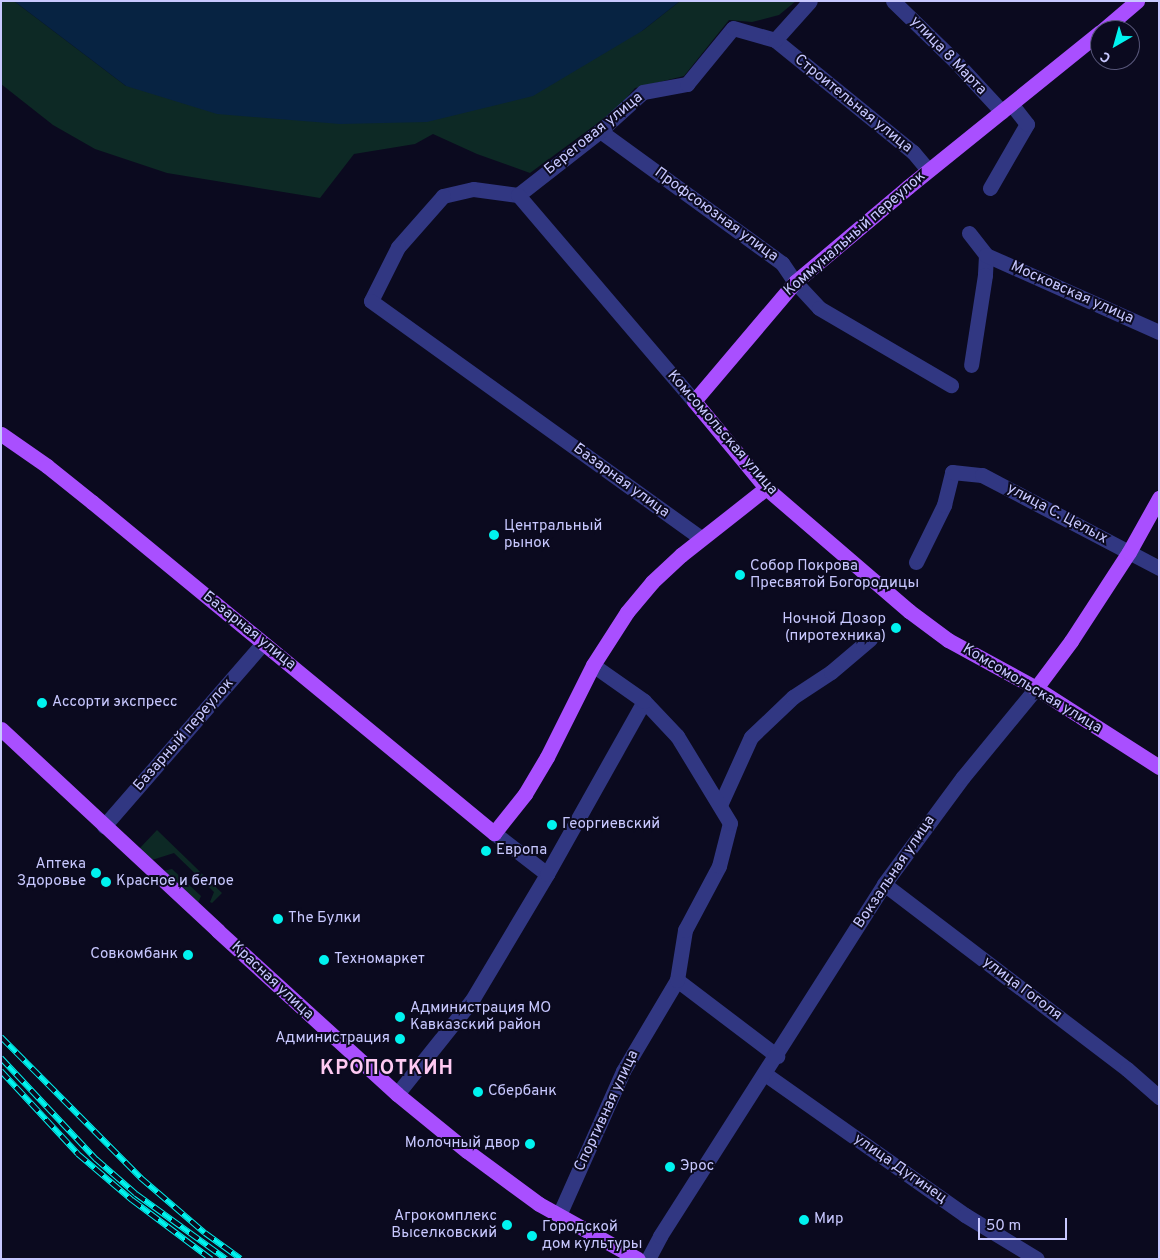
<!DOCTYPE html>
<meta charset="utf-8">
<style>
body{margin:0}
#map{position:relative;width:1160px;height:1260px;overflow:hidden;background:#0b0a1f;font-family:Overpass,sans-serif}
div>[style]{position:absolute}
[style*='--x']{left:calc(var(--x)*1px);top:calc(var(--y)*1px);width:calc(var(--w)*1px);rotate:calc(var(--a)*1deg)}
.green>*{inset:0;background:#0d2925}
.water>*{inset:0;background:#072342}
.minor>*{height:15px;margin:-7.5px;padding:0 7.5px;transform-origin:7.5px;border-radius:7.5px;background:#313782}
.major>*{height:15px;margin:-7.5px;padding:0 7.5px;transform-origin:7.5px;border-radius:7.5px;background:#a94fff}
.rail>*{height:5.5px;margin-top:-2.75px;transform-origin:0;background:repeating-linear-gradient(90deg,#0b0a1f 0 11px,#00f3ef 0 22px);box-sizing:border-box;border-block:1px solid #00f3ef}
.dots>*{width:14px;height:14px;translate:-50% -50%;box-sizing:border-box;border:2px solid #0b0a1f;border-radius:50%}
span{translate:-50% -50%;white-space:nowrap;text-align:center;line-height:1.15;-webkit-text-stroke:4px #0b0a1f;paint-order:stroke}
.street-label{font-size:15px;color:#c8c8ff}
.poi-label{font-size:15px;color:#c8c8ff}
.left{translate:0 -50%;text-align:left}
.right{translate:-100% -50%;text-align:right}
.district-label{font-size:20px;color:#ffcaf2;font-weight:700;letter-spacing:1px}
.frame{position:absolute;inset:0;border:2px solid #c8c8ff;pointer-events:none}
.north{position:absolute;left:1090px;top:20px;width:50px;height:50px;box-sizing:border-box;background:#0b0a1f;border:1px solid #575679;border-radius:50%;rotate:218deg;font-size:14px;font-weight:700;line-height:20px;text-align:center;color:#c8c8ff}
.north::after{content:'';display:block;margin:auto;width:18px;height:22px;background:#00f3ef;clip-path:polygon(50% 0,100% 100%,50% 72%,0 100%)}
.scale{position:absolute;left:978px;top:1218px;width:89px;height:22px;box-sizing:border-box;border:2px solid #c8c8ff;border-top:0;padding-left:6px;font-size:15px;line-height:18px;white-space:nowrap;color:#c8c8ff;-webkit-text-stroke:4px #0b0a1f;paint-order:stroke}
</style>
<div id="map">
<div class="green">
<i style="clip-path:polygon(1px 1px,14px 1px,126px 86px,642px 31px,680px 1px,796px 1px,779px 15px,752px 22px,729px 20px,684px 76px,635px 88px,617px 109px,530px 173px,477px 154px,433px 134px,415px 144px,354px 154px,320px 198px,167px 173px,95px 149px,53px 125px,1px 84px)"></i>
<i style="clip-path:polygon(157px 830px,222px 893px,212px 903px,210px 902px,214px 892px,174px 853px,152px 860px,139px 849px)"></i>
<i style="clip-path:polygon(172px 869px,201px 896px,198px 903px,163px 871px)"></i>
</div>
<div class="water">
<i style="clip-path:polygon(14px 1px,680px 1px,642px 31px,533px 96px,427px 122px,340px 124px,217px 114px,126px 86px)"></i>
</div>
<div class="minor">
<i style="--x:893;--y:1;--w:86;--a:44.1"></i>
<i style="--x:955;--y:61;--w:69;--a:47.3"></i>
<i style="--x:775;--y:40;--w:178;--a:39.1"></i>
<i style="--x:913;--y:152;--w:23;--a:50"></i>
<i style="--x:600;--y:131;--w:225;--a:36"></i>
<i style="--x:782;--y:263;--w:23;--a:56"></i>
<i style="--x:795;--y:282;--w:35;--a:47"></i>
<i style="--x:819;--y:308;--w:153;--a:30.3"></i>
<i style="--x:990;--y:188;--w:74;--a:-60"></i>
<i style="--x:1027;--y:124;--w:24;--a:-128"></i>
<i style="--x:518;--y:195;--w:45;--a:-172.4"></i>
<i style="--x:473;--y:189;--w:31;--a:167"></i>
<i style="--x:443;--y:196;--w:68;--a:131.4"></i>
<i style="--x:398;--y:247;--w:60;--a:116.6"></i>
<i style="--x:371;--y:301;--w:406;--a:35.7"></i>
<i style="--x:518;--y:195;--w:104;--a:-38"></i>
<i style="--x:600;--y:131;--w:58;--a:-42.2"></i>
<i style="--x:643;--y:92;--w:45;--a:-10.3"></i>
<i style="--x:687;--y:84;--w:72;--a:-50.6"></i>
<i style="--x:733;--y:28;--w:44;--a:15.9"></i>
<i style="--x:775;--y:40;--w:52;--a:-48.1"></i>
<i style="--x:518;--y:195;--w:271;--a:49.5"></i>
<i style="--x:969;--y:233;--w:28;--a:52"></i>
<i style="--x:986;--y:255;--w:20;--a:93"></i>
<i style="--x:985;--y:275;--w:91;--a:98.8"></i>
<i style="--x:986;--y:255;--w:189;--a:24"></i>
<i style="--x:916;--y:562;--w:64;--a:-63.8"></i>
<i style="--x:944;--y:505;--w:34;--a:-76"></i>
<i style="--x:952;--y:472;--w:30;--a:6"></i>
<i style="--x:982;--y:475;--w:200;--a:27.7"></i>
<i style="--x:721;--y:803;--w:72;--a:-65.6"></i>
<i style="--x:751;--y:737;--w:58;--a:-43.6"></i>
<i style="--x:793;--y:697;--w:45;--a:-33.3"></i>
<i style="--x:831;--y:672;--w:51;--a:-40.2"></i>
<i style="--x:104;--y:826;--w:242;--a:-49"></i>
<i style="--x:494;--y:833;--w:67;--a:37.7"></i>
<i style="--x:884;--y:884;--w:305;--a:37.3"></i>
<i style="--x:1127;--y:1069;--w:43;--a:41.2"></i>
<i style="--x:677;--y:980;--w:126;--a:37.2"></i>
<i style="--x:765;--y:1074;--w:245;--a:35.2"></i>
<i style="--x:965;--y:1215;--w:84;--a:31.4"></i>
<i style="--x:397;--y:1094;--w:120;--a:-51.4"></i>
<i style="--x:472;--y:1000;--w:147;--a:-59.2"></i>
<i style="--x:547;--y:874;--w:198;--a:-60.7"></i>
<i style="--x:559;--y:1215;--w:158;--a:-66"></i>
<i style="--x:623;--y:1071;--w:106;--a:-59.3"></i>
<i style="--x:677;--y:980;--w:51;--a:-80.9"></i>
<i style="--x:685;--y:930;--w:72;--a:-62"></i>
<i style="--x:719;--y:866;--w:44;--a:-75.7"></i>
<i style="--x:730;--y:823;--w:102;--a:-121.3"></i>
<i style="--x:677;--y:736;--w:48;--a:-133.3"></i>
<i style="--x:644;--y:701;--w:62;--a:-144.8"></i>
<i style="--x:648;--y:1259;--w:26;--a:-62"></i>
<i style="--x:660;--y:1236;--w:417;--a:-57.5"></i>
<i style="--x:884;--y:884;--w:133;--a:-53.6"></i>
<i style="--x:963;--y:777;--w:115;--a:-50.6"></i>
</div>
<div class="major">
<i style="--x:1103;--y:30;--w:45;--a:-40.5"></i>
<i style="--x:1100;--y:32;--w:247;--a:141.1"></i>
<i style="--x:908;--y:187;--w:148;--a:139.9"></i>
<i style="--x:795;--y:282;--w:156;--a:130.3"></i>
<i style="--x:694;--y:401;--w:113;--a:50.4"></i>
<i style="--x:766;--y:488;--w:189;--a:40.7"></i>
<i style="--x:909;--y:611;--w:49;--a:36.6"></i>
<i style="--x:948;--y:640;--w:100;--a:28.6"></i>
<i style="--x:1036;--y:688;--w:146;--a:32.7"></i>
<i style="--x:1;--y:434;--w:56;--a:34.8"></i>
<i style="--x:47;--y:466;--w:58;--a:38.7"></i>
<i style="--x:92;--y:502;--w:521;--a:39.47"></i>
<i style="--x:494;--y:833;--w:50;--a:-51.5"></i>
<i style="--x:525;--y:794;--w:43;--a:-59.3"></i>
<i style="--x:547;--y:757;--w:103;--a:-63.4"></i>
<i style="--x:593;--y:665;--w:63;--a:-57.3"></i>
<i style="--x:627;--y:612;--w:39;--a:-50"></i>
<i style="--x:652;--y:582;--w:40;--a:-43"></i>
<i style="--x:681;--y:555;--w:108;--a:-38.2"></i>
<i style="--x:1036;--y:688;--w:59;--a:-53.3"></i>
<i style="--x:1071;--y:641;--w:106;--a:-56.9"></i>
<i style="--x:1129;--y:552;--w:62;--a:-60.9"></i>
<i style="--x:1;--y:729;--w:296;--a:42.9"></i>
<i style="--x:218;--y:931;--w:242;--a:42.3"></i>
<i style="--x:397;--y:1094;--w:90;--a:39.2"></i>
<i style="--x:467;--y:1151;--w:89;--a:36.4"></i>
<i style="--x:539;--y:1204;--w:113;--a:29.1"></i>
</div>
<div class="rail">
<i style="--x:1;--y:1037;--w:199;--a:45.2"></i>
<i style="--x:141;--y:1178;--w:84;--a:40.7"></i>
<i style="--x:205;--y:1233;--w:44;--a:35.8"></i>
<i style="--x:1;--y:1058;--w:139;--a:46.8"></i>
<i style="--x:96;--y:1159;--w:53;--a:41.2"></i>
<i style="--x:136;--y:1194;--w:111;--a:35.8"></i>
<i style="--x:1;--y:1071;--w:113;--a:47.1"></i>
<i style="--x:78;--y:1154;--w:71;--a:40.4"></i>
<i style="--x:132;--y:1200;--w:99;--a:36.8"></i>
</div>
<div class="dots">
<i style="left:494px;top:535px;background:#00f3ef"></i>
<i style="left:740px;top:575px;background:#00f3ef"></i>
<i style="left:896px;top:628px;background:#00f3ef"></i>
<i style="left:42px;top:703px;background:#00f3ef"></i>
<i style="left:552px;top:825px;background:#00f3ef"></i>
<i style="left:486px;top:851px;background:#00f3ef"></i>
<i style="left:96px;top:873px;background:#00f3ef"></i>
<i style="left:106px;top:882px;background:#00f3ef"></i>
<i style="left:278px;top:919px;background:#00f3ef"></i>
<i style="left:188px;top:955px;background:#00f3ef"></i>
<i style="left:324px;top:960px;background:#00f3ef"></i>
<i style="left:400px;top:1017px;background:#00f3ef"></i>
<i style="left:400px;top:1039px;background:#00f3ef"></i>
<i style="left:478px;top:1092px;background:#00f3ef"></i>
<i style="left:530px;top:1144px;background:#00f3ef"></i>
<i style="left:670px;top:1167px;background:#00f3ef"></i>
<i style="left:804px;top:1220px;background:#00f3ef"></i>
<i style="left:507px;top:1225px;background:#00f3ef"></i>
<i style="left:532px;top:1236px;background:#00f3ef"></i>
</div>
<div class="street-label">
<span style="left:948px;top:56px;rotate:46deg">улица 8 Марта</span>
<span style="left:853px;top:104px;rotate:39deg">Строительная улица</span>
<span style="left:594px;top:134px;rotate:-39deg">Береговая улица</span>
<span style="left:716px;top:215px;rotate:36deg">Профсоюзная улица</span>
<span style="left:855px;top:234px;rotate:-41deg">Коммунальный переулок</span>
<span style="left:1072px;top:293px;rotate:24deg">Московская улица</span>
<span style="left:722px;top:433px;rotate:49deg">Комсомольская улица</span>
<span style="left:621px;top:481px;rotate:36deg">Базарная улица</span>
<span style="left:1057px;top:514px;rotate:28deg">улица С. Целых</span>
<span style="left:249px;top:631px;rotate:39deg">Базарная улица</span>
<span style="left:1032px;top:689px;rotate:31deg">Комсомольская улица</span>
<span style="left:184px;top:735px;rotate:-49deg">Базарный переулок</span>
<span style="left:895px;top:872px;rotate:-56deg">Вокзальная улица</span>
<span style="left:272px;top:981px;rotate:43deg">Красная улица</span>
<span style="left:1022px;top:989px;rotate:37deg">улица Гоголя</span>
<span style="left:607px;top:1111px;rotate:-65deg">Спортивная улица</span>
<span style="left:900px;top:1169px;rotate:35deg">улица Дугинец</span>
</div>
<div class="poi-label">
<span class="left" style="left:504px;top:535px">Центральный<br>рынок</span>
<span class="left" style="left:750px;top:575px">Собор Покрова<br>Пресвятой Богородицы</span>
<span class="right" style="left:886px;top:628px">Ночной Дозор<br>(пиротехника)</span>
<span class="left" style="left:52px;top:703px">Ассорти экспресс</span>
<span class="left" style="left:562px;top:825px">Георгиевский</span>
<span class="left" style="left:496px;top:851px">Европа</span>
<span class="right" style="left:86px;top:873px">Аптека<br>Здоровье</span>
<span class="left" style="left:116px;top:882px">Красное и белое</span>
<span class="left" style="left:288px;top:919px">The Булки</span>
<span class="right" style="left:178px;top:955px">Совкомбанк</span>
<span class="left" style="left:334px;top:960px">Техномаркет</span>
<span class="left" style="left:410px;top:1017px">Администрация МО<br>Кавказский район</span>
<span class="right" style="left:390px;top:1039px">Администрация</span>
<span class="left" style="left:488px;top:1092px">Сбербанк</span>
<span class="right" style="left:520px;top:1144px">Молочный двор</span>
<span class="left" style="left:680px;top:1167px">Эрос</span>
<span class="right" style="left:497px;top:1225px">Агрокомплекс<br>Выселковский</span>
<span class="left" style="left:814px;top:1220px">Мир</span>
<span class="left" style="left:542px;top:1236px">Городской<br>дом культуры</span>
</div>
<div class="district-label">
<span style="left:387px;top:1069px">КРОПОТКИН</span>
</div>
<div class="frame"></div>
<div class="north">С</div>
<div class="scale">50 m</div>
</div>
